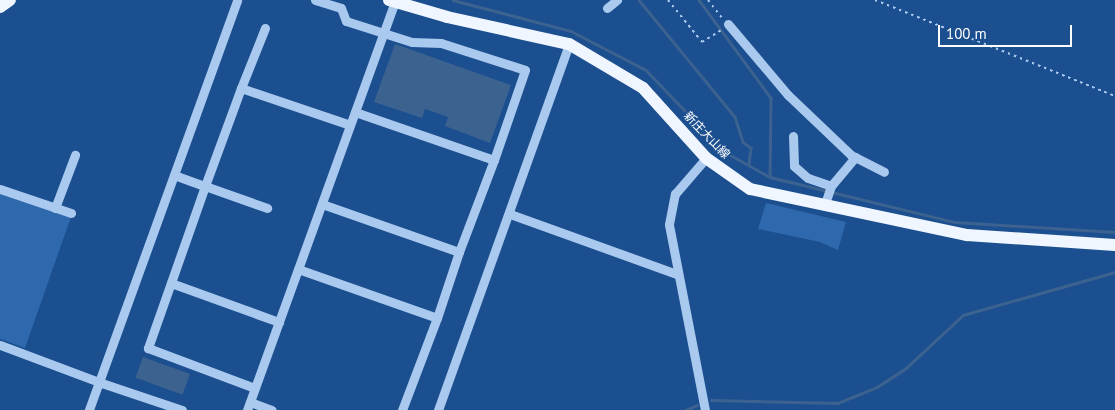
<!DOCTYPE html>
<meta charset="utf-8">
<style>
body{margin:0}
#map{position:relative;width:1115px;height:410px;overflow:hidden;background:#1b4f8f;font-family:"PT Sans","Noto Sans JP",sans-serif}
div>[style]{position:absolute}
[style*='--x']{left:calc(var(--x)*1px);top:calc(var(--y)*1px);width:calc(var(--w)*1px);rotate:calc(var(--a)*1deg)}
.green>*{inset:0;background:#2e69ad}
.water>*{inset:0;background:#3c6290;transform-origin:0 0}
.stream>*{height:2.5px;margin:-1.25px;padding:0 1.25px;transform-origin:1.25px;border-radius:1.25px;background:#3c6290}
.path>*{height:2px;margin-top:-1px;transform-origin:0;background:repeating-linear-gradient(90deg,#a9c9ee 0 2.5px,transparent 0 6.5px)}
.minor>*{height:9px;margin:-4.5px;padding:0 4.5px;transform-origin:4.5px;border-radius:4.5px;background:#a9c9ee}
.major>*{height:12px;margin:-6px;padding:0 6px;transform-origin:6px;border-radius:6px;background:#f0f6ff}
span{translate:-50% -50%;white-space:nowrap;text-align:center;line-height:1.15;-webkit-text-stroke:4px #1b4f8f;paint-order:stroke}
.street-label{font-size:12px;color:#fff}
.scale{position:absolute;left:938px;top:25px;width:134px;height:22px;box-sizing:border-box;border:2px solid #fff;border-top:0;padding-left:6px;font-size:15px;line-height:18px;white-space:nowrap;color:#fff;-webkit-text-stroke:4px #1b4f8f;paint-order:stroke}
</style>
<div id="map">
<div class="green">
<i style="clip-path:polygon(0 193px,71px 217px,25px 348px,0 339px)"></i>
<i style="clip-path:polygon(766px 203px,846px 222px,838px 250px,820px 242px,758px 229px)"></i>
</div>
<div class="water">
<i style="clip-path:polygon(395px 44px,511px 85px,490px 143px,445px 126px,448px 117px,425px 109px,422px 118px,374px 102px)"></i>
<i style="left:143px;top:357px;width:50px;height:22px;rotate:20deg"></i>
</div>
<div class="stream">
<i style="--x:453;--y:0;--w:122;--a:14.7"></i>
<i style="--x:571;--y:31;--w:85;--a:27.5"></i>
<i style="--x:646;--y:70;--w:114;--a:46.1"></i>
<i style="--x:725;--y:152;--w:51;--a:29.1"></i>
<i style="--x:770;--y:177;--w:190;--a:13.7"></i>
<i style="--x:955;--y:222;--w:160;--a:3.6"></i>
<i style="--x:639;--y:0;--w:151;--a:50.6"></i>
<i style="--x:735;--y:117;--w:26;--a:72"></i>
<i style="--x:743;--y:142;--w:10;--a:37"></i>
<i style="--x:751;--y:148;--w:17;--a:97"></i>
<i style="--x:699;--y:0;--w:122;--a:53.7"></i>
<i style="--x:771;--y:98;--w:79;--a:90.7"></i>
<i style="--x:711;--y:400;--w:127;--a:1.4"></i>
<i style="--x:838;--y:403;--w:42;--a:-22.3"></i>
<i style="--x:877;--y:387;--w:35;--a:-33"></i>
<i style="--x:906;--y:368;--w:78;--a:-42.9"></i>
<i style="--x:963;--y:315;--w:158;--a:-15.8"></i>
<i style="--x:686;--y:410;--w:12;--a:-24"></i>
</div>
<div class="path">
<i style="--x:668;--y:0;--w:54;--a:51"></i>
<i style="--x:702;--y:42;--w:22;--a:-32"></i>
<i style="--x:708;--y:0;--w:23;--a:52"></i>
<i style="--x:875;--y:0;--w:258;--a:21.8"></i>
</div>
<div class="minor">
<i style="--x:315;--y:0;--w:27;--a:17"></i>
<i style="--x:341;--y:8;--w:14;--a:69"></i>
<i style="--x:346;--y:21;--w:69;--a:17.7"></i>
<i style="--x:412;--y:42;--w:29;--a:2"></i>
<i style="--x:441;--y:43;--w:88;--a:17.8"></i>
<i style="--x:525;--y:70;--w:95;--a:109"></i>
<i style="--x:494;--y:160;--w:147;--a:-160.9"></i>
<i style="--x:607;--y:8;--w:13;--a:-39"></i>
<i style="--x:728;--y:24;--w:93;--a:49.8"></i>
<i style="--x:788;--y:95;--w:87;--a:43.6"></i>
<i style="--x:851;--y:155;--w:37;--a:27"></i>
<i style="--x:265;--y:28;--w:65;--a:111.8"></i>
<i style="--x:241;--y:88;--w:115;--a:18.7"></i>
<i style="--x:241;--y:88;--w:104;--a:110.2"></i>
<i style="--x:205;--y:186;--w:66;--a:19.5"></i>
<i style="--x:793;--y:136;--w:30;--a:88"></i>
<i style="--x:794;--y:166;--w:18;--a:41"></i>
<i style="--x:808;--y:178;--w:24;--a:19"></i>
<i style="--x:831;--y:186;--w:21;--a:109"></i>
<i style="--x:174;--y:175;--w:33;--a:20"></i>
<i style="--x:205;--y:186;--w:172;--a:109.4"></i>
<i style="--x:148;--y:348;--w:114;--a:20.5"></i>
<i style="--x:831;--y:186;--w:38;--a:-50"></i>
<i style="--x:0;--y:189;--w:75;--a:18.7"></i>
<i style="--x:322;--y:204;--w:145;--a:19.3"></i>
<i style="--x:459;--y:252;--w:98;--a:-69.2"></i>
<i style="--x:55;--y:208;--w:57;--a:-69.3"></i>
<i style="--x:510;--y:214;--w:177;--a:19.8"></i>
<i style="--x:298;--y:269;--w:147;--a:19.4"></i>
<i style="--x:437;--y:318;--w:70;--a:-71.6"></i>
<i style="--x:171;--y:283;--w:115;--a:19.9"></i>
<i style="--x:0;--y:345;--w:106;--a:20.5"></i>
<i style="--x:99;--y:382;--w:30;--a:110"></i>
<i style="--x:250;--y:402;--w:23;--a:20"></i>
<i style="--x:182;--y:410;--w:88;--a:-161.4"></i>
<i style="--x:99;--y:382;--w:406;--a:-70.1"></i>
<i style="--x:247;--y:410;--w:434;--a:-70.1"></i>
<i style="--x:402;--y:410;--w:98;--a:-69.2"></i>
<i style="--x:438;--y:410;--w:389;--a:-70.3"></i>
<i style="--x:705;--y:410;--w:189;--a:-101"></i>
<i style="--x:669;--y:224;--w:31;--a:-79"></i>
<i style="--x:675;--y:194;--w:48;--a:-49.3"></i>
</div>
<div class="major">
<i style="--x:389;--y:0;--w:60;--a:16.3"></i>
<i style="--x:447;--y:17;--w:125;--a:12.5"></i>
<i style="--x:569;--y:44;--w:86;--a:30.7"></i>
<i style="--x:643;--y:88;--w:94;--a:48"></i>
<i style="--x:706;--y:158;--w:54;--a:35.2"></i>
<i style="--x:750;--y:189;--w:222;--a:12"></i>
<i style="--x:967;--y:235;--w:148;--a:3.9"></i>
<i style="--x:0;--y:7;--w:12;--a:-35"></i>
</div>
<div class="street-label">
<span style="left:707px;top:135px;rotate:46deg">新庄大山線</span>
</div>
<div class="scale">100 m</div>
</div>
